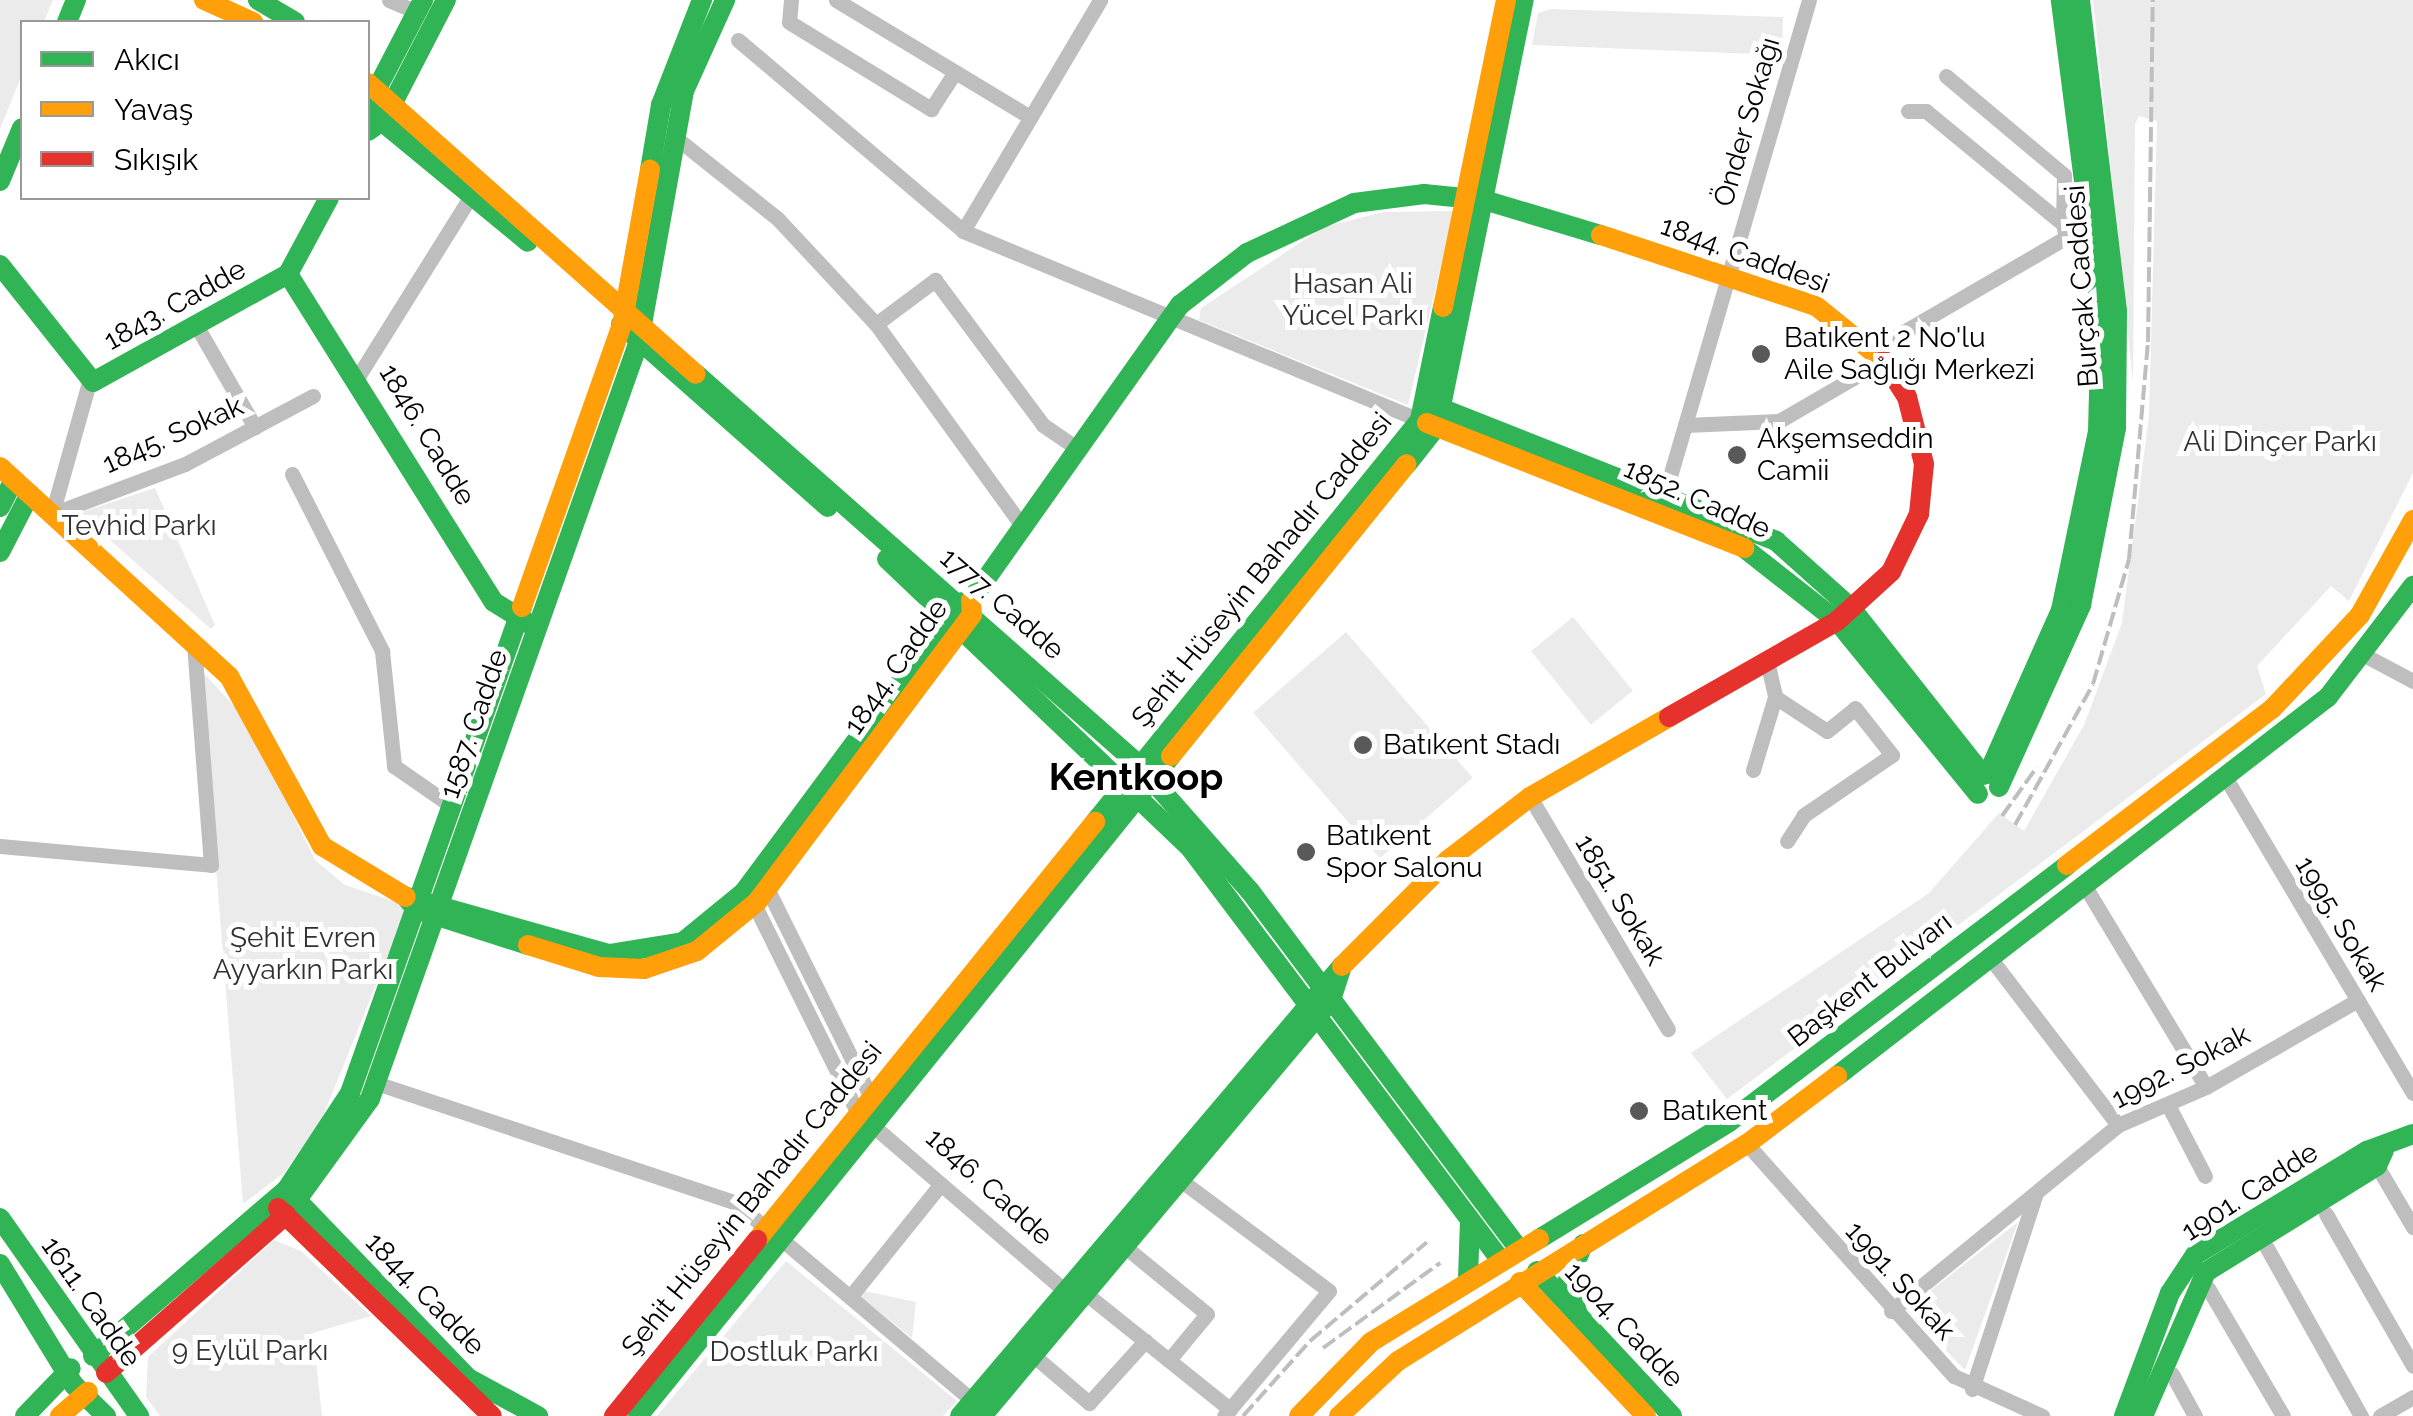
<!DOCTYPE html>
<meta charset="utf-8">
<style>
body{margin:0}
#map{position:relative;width:2413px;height:1416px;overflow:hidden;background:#fff;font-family:Raleway,sans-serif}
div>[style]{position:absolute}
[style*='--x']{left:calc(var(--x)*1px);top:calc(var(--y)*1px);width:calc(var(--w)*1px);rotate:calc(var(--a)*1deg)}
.green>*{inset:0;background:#ebebeb;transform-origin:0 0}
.street>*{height:15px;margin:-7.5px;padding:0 7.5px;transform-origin:7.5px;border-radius:7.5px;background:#bebebe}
.fast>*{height:20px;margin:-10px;padding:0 10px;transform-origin:10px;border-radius:10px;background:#30b455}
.slow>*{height:20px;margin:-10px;padding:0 10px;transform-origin:10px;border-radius:10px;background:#ff9f0a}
.jam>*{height:20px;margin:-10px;padding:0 10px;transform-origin:10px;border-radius:10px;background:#e5322d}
.rail>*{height:4px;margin-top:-2px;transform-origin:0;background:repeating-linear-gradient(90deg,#bebebe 0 15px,transparent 0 20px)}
.dots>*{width:28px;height:28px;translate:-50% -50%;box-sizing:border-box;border:5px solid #fff;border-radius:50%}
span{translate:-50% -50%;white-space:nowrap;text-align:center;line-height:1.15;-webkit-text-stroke:10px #fff;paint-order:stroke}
.street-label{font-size:28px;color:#000}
.park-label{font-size:28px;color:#313131}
.poi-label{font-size:28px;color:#000}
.left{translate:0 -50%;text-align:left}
.district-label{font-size:38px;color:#000;font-weight:700}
.legend{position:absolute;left:20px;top:20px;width:350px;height:180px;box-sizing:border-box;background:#fff;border:2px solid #999;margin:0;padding:12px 18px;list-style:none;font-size:30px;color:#000}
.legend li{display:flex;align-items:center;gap:20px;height:50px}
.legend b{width:50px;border:2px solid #999}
</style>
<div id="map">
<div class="green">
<i style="clip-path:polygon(0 0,53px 0,44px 22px,22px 22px,22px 75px,0 129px)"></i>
<i style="clip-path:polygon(2093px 0,2413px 0,2413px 473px,2349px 601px,2331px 586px,2257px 666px,2266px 694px,1727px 1099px,1691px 1053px,1929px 893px,1999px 813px,2024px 831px,2084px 725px,2122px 623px,2149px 416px,2157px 121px,2139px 116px,2135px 124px,2133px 382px)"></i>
<i style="clip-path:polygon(1551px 9px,1783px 17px,1782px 55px,1532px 45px,1538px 13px)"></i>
<i style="clip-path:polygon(1454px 211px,1408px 405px,1199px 320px,1201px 308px,1324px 227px,1384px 212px)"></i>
<i style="clip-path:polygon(155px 488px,215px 625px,211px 629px,79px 513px)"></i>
<i style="left:1573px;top:617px;width:95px;height:54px;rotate:51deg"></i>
<i style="left:1346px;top:632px;width:193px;height:123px;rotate:49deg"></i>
<i style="clip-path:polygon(200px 669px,246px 719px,315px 860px,345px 885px,408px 906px,321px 1121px,285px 1172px,243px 1204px)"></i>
<i style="clip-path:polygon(2018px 1222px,1965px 1370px,1906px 1310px)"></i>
<i style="clip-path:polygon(274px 1240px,301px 1251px,371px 1316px,313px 1333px,322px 1416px,160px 1416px,146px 1397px,148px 1357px)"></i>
<i style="clip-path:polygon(786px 1261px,957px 1401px,943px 1416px,657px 1416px)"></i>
<i style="clip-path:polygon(860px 1290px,916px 1302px,912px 1338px,856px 1293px)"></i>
</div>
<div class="street">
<i style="--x:389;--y:0;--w:30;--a:23"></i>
<i style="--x:791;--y:0;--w:22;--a:95"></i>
<i style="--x:789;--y:22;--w:167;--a:31.5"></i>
<i style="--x:931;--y:109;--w:44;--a:-57"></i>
<i style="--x:836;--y:0;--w:227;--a:31.1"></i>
<i style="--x:738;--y:40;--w:295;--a:40.3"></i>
<i style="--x:963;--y:231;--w:495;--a:22.5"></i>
<i style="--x:1946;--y:76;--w:154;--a:40"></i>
<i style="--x:2064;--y:175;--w:49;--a:91.2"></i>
<i style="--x:1908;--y:111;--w:18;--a:0"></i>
<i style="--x:1926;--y:111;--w:178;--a:39.5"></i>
<i style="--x:2063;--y:224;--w:14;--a:78"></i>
<i style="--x:675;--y:137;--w:130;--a:38.5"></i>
<i style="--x:777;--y:218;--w:145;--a:47"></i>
<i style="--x:876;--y:324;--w:251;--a:54.1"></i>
<i style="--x:963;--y:231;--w:269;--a:-59.3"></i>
<i style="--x:876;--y:324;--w:74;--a:-36.7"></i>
<i style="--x:935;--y:280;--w:181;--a:53.3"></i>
<i style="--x:1043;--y:425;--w:42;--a:34.4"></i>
<i style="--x:196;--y:325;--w:118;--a:60"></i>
<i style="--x:1876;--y:348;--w:249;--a:-30.2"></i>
<i style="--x:359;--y:375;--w:213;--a:-58"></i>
<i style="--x:1685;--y:425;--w:94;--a:-2.4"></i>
<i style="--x:1779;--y:421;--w:124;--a:-30.1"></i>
<i style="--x:292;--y:474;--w:199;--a:63"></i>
<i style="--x:382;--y:651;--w:116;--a:84"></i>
<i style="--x:394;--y:766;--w:72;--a:34.8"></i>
<i style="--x:1666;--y:490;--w:510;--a:-73.73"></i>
<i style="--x:52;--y:514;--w:142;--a:-20.6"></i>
<i style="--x:185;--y:464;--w:145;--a:-28"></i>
<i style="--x:52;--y:514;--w:137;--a:-74.3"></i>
<i style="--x:2366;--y:656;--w:53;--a:28"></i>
<i style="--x:1767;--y:661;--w:37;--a:77"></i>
<i style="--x:1775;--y:697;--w:62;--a:33.2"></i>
<i style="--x:1827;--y:731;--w:36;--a:-39"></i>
<i style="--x:1855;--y:708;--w:60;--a:51.8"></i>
<i style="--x:1892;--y:755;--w:107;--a:145.7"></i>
<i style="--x:1804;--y:815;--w:31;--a:123"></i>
<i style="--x:1753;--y:770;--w:76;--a:-73.2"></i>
<i style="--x:2227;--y:780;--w:364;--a:59.3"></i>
<i style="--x:1530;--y:797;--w:270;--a:59.3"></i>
<i style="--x:0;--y:846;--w:212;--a:5.1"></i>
<i style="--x:211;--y:865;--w:224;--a:-94.4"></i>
<i style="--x:763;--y:880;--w:250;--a:63.6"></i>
<i style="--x:2083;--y:883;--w:238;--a:58.9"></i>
<i style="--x:751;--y:898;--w:239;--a:63.6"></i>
<i style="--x:857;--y:1112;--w:276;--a:40.7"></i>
<i style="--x:1988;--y:955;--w:214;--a:52.6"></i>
<i style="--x:376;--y:1083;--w:383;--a:18.4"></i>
<i style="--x:739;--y:1204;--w:35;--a:43"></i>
<i style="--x:2168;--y:1105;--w:80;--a:62.5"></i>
<i style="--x:1747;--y:1144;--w:311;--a:48.3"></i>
<i style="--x:1954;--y:1376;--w:97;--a:24.4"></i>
<i style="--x:2377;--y:1166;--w:71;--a:59.5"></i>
<i style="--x:1179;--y:1179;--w:187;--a:36.7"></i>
<i style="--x:1329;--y:1291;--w:163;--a:130"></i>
<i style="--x:2326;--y:1214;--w:175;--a:60.2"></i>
<i style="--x:780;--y:1238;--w:253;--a:40.2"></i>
<i style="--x:1124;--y:1246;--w:107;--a:39.3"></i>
<i style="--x:1207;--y:1314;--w:60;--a:129.6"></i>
<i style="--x:2267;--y:1248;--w:193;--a:60.8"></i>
<i style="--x:2208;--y:1288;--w:148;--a:59.6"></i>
<i style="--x:1085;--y:1293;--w:186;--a:38.7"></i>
<i style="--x:850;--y:1297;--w:145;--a:-51.2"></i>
<i style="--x:1891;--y:1311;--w:293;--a:-39.3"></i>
<i style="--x:2118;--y:1125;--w:96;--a:-23.4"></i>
<i style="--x:2206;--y:1087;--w:175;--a:-29.8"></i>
<i style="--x:1033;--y:1355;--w:74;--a:40.6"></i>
<i style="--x:1089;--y:1403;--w:84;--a:-47.9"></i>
<i style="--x:2172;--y:1374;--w:48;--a:61.3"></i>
<i style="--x:1972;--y:1389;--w:206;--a:-71.9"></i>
<i style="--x:2380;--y:1416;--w:38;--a:-30"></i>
</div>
<div class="fast">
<i style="--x:258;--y:0;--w:43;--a:30.7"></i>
<i style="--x:67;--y:22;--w:24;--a:-68"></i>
<i style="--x:371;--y:100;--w:113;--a:-62.5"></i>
<i style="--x:368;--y:110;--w:207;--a:39.5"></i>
<i style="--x:368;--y:131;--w:19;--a:-35"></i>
<i style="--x:384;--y:120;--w:135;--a:-62.7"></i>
<i style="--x:650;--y:170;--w:66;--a:-80.4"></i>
<i style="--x:661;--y:105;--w:113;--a:-68.7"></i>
<i style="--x:0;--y:181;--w:57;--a:-67.5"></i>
<i style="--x:0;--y:265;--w:149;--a:51.5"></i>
<i style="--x:93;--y:382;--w:223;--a:-29"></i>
<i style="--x:288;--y:274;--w:86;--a:-61.7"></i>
<i style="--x:288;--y:274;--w:387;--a:57.9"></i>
<i style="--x:494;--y:602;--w:40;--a:32"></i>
<i style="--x:621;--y:324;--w:276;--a:41.5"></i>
<i style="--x:696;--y:374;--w:589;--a:41.42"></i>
<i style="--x:1138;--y:764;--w:169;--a:48.6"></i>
<i style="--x:1250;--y:891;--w:445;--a:53.1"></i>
<i style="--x:1433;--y:405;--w:369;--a:21.6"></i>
<i style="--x:1776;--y:541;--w:101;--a:41.8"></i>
<i style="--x:1851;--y:608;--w:213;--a:51.7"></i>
<i style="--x:1407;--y:464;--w:48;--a:-51.7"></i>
<i style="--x:1437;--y:426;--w:435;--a:-78.5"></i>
<i style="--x:0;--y:507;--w:30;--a:-63"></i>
<i style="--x:1744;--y:548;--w:118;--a:38.1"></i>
<i style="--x:1837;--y:621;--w:223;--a:50.8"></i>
<i style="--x:0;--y:552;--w:65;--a:-62.7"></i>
<i style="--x:887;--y:559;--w:420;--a:43.6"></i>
<i style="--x:1191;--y:849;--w:512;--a:53.02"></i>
<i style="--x:971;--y:600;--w:362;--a:-54.7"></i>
<i style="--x:1180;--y:305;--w:85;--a:-37.8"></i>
<i style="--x:1247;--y:253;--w:118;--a:-25"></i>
<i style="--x:1354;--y:203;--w:71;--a:-7.3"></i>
<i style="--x:1424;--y:194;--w:60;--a:5.7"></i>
<i style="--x:1484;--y:200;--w:122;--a:16.7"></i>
<i style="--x:1988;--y:774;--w:180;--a:-66"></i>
<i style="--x:2061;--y:610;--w:183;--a:-78.3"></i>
<i style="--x:2098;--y:431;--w:117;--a:-88.5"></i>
<i style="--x:2101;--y:314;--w:317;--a:-97.3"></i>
<i style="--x:1999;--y:787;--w:200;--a:-65.7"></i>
<i style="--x:2081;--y:605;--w:180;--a:-78.8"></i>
<i style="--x:2116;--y:428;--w:117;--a:-89.5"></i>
<i style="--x:2117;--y:311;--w:313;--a:-96.8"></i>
<i style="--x:1095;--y:822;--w:517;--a:-51.05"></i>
<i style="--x:1420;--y:420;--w:115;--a:-78.5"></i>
<i style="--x:528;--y:945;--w:118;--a:-162.2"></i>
<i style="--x:416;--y:909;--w:16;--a:-130"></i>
<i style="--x:406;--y:897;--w:211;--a:15.7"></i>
<i style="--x:609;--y:954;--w:75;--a:-9.2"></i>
<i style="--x:683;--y:942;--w:79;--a:-39.3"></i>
<i style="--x:744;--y:892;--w:360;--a:-53.4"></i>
<i style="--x:959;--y:603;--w:12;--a:-14"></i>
<i style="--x:1837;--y:1076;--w:620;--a:-37.66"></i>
<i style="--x:2328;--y:697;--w:140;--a:-52.6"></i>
<i style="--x:290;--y:1193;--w:257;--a:46.1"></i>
<i style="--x:468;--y:1378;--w:80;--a:28.5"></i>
<i style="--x:286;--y:1215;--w:143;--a:-54.1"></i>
<i style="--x:370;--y:1099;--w:804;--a:-70.46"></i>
<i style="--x:639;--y:341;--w:254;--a:-79.8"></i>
<i style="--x:684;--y:91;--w:100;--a:-65.7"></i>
<i style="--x:0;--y:1218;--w:242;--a:54.9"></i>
<i style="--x:1539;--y:1239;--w:223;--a:-31.6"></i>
<i style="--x:1729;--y:1122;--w:425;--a:-37.2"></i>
<i style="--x:0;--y:1264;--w:142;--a:58.6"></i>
<i style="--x:74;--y:1385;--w:45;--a:44.1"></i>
<i style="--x:1537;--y:1271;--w:198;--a:47"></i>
<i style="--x:1468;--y:1278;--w:57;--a:-88"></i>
<i style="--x:1578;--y:1315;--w:36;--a:-106"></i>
<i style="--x:1568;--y:1280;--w:39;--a:-67"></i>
<i style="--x:93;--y:1356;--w:256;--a:-40.7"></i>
<i style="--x:287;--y:1189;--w:115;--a:-56.7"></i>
<i style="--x:350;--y:1093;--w:516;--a:-70.51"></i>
<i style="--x:25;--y:1416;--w:66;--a:-46.2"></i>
<i style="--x:638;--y:1416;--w:848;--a:-51.08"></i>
<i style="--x:960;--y:1416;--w:590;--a:-49.67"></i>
<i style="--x:1342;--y:966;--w:36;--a:108"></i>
<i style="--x:1331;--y:1000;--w:543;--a:129.99"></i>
<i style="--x:2124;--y:1416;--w:131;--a:-69.5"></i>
<i style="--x:2170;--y:1293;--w:45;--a:-56.7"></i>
<i style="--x:2195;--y:1255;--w:201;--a:-31.2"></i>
<i style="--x:2367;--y:1151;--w:49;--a:-20.3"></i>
<i style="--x:2143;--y:1416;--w:157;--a:-66.4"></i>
<i style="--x:2206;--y:1272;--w:201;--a:-31.8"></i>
<i style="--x:2377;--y:1166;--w:17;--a:-66"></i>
</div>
<div class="slow">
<i style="--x:204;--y:0;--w:54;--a:24.2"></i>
<i style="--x:368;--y:83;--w:438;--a:41.6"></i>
<i style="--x:1601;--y:235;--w:226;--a:18.3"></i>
<i style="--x:1816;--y:306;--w:87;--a:39"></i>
<i style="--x:1443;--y:307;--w:313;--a:-78.4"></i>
<i style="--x:1427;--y:423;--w:341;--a:21.5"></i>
<i style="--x:0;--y:467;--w:310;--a:42.4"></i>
<i style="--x:229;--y:676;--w:194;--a:61.3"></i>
<i style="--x:322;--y:846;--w:98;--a:31.3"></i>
<i style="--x:522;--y:607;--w:299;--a:-70.5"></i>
<i style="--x:622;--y:325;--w:158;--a:-79.8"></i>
<i style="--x:1171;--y:756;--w:375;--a:-51.1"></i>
<i style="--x:2067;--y:865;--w:258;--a:-37.3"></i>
<i style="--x:2272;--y:709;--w:129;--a:-46.9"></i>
<i style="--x:2360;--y:615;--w:109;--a:-60.8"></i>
<i style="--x:528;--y:945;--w:74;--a:17.2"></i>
<i style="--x:599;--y:967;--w:45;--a:2.5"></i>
<i style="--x:644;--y:969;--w:56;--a:-18.8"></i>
<i style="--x:697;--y:951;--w:77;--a:-39.2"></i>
<i style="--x:757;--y:902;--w:359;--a:-53.2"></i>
<i style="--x:972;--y:615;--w:15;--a:-94"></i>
<i style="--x:1342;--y:966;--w:150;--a:-45"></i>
<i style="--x:1448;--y:860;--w:103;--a:-37.5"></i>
<i style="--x:1530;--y:797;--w:160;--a:-29.9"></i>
<i style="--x:757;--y:1240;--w:538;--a:-51.04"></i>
<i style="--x:1520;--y:1282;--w:184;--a:46.8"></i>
<i style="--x:60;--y:1416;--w:37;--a:-41"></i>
<i style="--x:1299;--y:1416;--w:103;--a:-45.8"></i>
<i style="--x:1371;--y:1342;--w:197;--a:-31.5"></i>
<i style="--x:1339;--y:1416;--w:81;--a:-43"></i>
<i style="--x:1398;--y:1361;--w:411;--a:-31.9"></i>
<i style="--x:1747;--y:1144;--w:113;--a:-37.1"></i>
</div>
<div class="jam">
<i style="--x:1669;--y:717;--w:193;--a:-29.7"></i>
<i style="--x:1837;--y:621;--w:73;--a:-42.2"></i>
<i style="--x:1891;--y:572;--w:64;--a:-64.2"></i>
<i style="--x:1919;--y:514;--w:50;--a:-84.3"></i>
<i style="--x:1924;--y:464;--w:69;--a:-104.2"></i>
<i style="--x:1907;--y:397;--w:43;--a:-122.6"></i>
<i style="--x:278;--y:1208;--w:298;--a:44.2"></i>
<i style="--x:106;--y:1373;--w:240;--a:-41.3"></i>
<i style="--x:614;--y:1416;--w:227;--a:-50.9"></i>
</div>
<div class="rail">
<i style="--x:2002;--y:816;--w:60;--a:-54.5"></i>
<i style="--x:2015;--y:825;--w:161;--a:-61"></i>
<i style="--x:2093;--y:684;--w:130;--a:-73.9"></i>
<i style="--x:2129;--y:559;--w:218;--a:-85"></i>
<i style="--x:2148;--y:342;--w:342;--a:-89.2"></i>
<i style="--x:1323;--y:1348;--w:145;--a:-36"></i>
<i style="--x:1243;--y:1416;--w:101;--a:-48.2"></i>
<i style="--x:1310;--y:1341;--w:153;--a:-40.2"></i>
</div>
<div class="dots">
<i style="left:1761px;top:354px;background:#595959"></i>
<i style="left:1737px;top:455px;background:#595959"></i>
<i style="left:1363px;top:745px;background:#595959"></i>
<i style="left:1306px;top:852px;background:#595959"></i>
<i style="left:1639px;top:1111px;background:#595959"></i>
</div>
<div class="street-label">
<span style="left:1747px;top:122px;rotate:-74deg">Önder Sokağı</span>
<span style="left:1745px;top:255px;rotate:20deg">1844. Caddesi</span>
<span style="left:2082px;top:286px;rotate:-94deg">Burçak Caddesi</span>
<span style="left:175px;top:305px;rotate:-29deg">1843. Cadde</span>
<span style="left:173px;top:435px;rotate:-24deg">1845. Sokak</span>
<span style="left:427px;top:435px;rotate:59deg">1846. Cadde</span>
<span style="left:1697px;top:499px;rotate:24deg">1852. Cadde</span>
<span style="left:1262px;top:570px;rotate:-51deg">Şehit Hüseyin Bahadır Caddesi</span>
<span style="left:1002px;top:604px;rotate:41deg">1777. Cadde</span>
<span style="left:896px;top:667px;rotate:-55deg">1844. Cadde</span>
<span style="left:474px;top:724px;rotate:-71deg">1587. Cadde</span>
<span style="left:1620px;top:900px;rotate:59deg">1851. Sokak</span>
<span style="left:2341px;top:924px;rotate:59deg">1995. Sokak</span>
<span style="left:1870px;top:980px;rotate:-38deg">Başkent Bulvarı</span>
<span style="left:2181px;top:1067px;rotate:-27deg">1992. Sokak</span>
<span style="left:989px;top:1187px;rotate:42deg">1846. Cadde</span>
<span style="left:2250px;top:1192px;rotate:-33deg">1901. Cadde</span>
<span style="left:752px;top:1199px;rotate:-51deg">Şehit Hüseyin Bahadır Caddesi</span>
<span style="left:1900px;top:1281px;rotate:48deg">1991. Sokak</span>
<span style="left:425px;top:1294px;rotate:46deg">1844. Cadde</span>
<span style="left:91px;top:1302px;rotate:55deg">1611. Cadde</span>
<span style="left:1624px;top:1325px;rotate:47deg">1904. Cadde</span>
</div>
<div class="park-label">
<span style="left:1353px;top:300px">Hasan Ali<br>Yücel Parkı</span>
<span style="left:2280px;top:442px">Ali Dinçer Parkı</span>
<span style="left:139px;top:526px">Tevhid Parkı</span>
<span style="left:303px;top:954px">Şehit Evren<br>Ayyarkın Parkı</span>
<span style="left:250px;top:1351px">9 Eylül Parkı</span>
<span style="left:794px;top:1352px">Dostluk Parkı</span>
</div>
<div class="poi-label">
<span class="left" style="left:1784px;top:354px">Batıkent 2 No'lu<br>Aile Sağlığı Merkezi</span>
<span class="left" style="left:1757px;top:455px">Akşemseddin<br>Camii</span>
<span class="left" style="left:1383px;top:745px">Batıkent Stadı</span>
<span class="left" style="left:1326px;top:852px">Batıkent<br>Spor Salonu</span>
<span class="left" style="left:1662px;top:1111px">Batıkent</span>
</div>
<div class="district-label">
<span style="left:1136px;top:777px">Kentkoop</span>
</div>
<ul class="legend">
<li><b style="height:12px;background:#30b455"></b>Akıcı</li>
<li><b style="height:12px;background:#ff9f0a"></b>Yavaş</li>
<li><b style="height:12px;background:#e5322d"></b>Sıkışık</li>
</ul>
</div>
